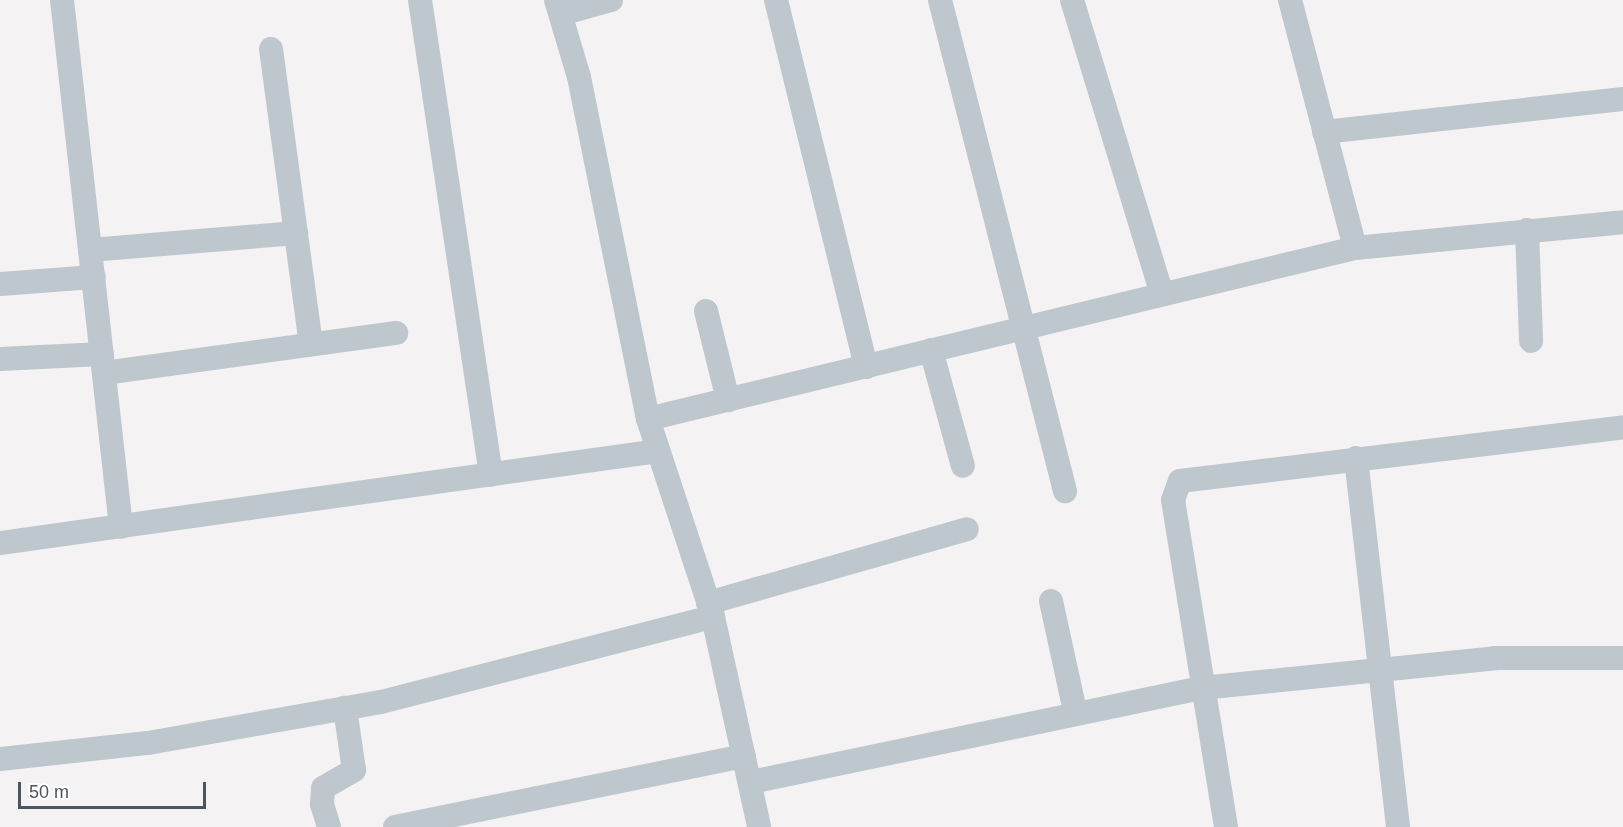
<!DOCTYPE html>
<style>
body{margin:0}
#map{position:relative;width:1623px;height:827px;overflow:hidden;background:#f4f2f2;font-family:Arial,sans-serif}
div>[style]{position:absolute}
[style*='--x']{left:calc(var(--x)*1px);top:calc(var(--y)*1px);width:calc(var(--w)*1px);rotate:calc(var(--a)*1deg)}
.minor>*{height:24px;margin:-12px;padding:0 12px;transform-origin:12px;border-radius:12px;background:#bec7cd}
span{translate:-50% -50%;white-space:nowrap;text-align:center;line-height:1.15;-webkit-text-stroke:4.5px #fff;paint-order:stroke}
.scale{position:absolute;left:18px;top:782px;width:188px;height:27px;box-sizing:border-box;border:3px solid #4a565f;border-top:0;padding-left:8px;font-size:18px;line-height:21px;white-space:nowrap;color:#4a565f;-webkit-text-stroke:4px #fff;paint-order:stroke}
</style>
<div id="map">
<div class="minor">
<i style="--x:62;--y:0;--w:530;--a:83.61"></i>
<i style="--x:420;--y:0;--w:480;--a:81.5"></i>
<i style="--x:556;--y:0;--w:80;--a:73.4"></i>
<i style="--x:579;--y:77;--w:349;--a:78.6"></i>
<i style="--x:648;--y:419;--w:208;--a:71.8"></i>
<i style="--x:713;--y:617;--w:215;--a:77.6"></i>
<i style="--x:776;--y:0;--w:378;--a:76.2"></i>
<i style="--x:940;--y:0;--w:507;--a:75.72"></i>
<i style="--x:1072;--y:0;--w:304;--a:73"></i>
<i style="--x:1290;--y:0;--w:256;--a:75.3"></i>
<i style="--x:561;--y:14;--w:52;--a:-15.6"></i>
<i style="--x:271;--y:49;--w:298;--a:82.3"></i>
<i style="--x:1324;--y:132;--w:301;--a:-6.3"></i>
<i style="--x:1527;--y:230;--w:111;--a:87.9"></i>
<i style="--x:90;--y:250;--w:207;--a:-4.7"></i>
<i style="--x:0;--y:284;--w:94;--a:-4.3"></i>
<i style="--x:706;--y:311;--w:92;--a:76.1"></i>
<i style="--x:931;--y:350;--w:120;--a:74.6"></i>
<i style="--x:0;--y:359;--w:102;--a:-2.8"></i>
<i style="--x:104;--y:373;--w:295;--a:-7.8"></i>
<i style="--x:648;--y:419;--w:727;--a:-13.6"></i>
<i style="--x:1355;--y:248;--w:269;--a:-5.5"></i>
<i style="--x:1356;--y:458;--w:371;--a:83.5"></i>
<i style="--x:0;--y:543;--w:664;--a:-7.96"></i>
<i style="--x:1051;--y:601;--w:113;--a:77.7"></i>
<i style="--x:708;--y:603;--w:269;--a:-15.9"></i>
<i style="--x:0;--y:759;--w:149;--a:-6.2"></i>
<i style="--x:148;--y:743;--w:237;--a:-10"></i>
<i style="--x:381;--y:702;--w:343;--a:-14.4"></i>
<i style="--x:751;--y:782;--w:461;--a:-11.8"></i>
<i style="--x:1202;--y:688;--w:295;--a:-5.8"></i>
<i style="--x:1495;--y:658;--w:128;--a:0"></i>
<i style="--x:329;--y:827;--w:24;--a:-107"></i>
<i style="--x:322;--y:804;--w:16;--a:-86"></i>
<i style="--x:323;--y:788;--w:36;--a:-30"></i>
<i style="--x:354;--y:770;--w:63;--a:-98.3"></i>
<i style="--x:395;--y:827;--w:356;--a:-11.5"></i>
<i style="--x:1226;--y:827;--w:331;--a:-99.2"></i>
<i style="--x:1173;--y:500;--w:20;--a:-70"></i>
<i style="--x:1180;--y:481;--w:446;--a:-6.9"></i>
</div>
<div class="scale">50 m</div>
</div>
